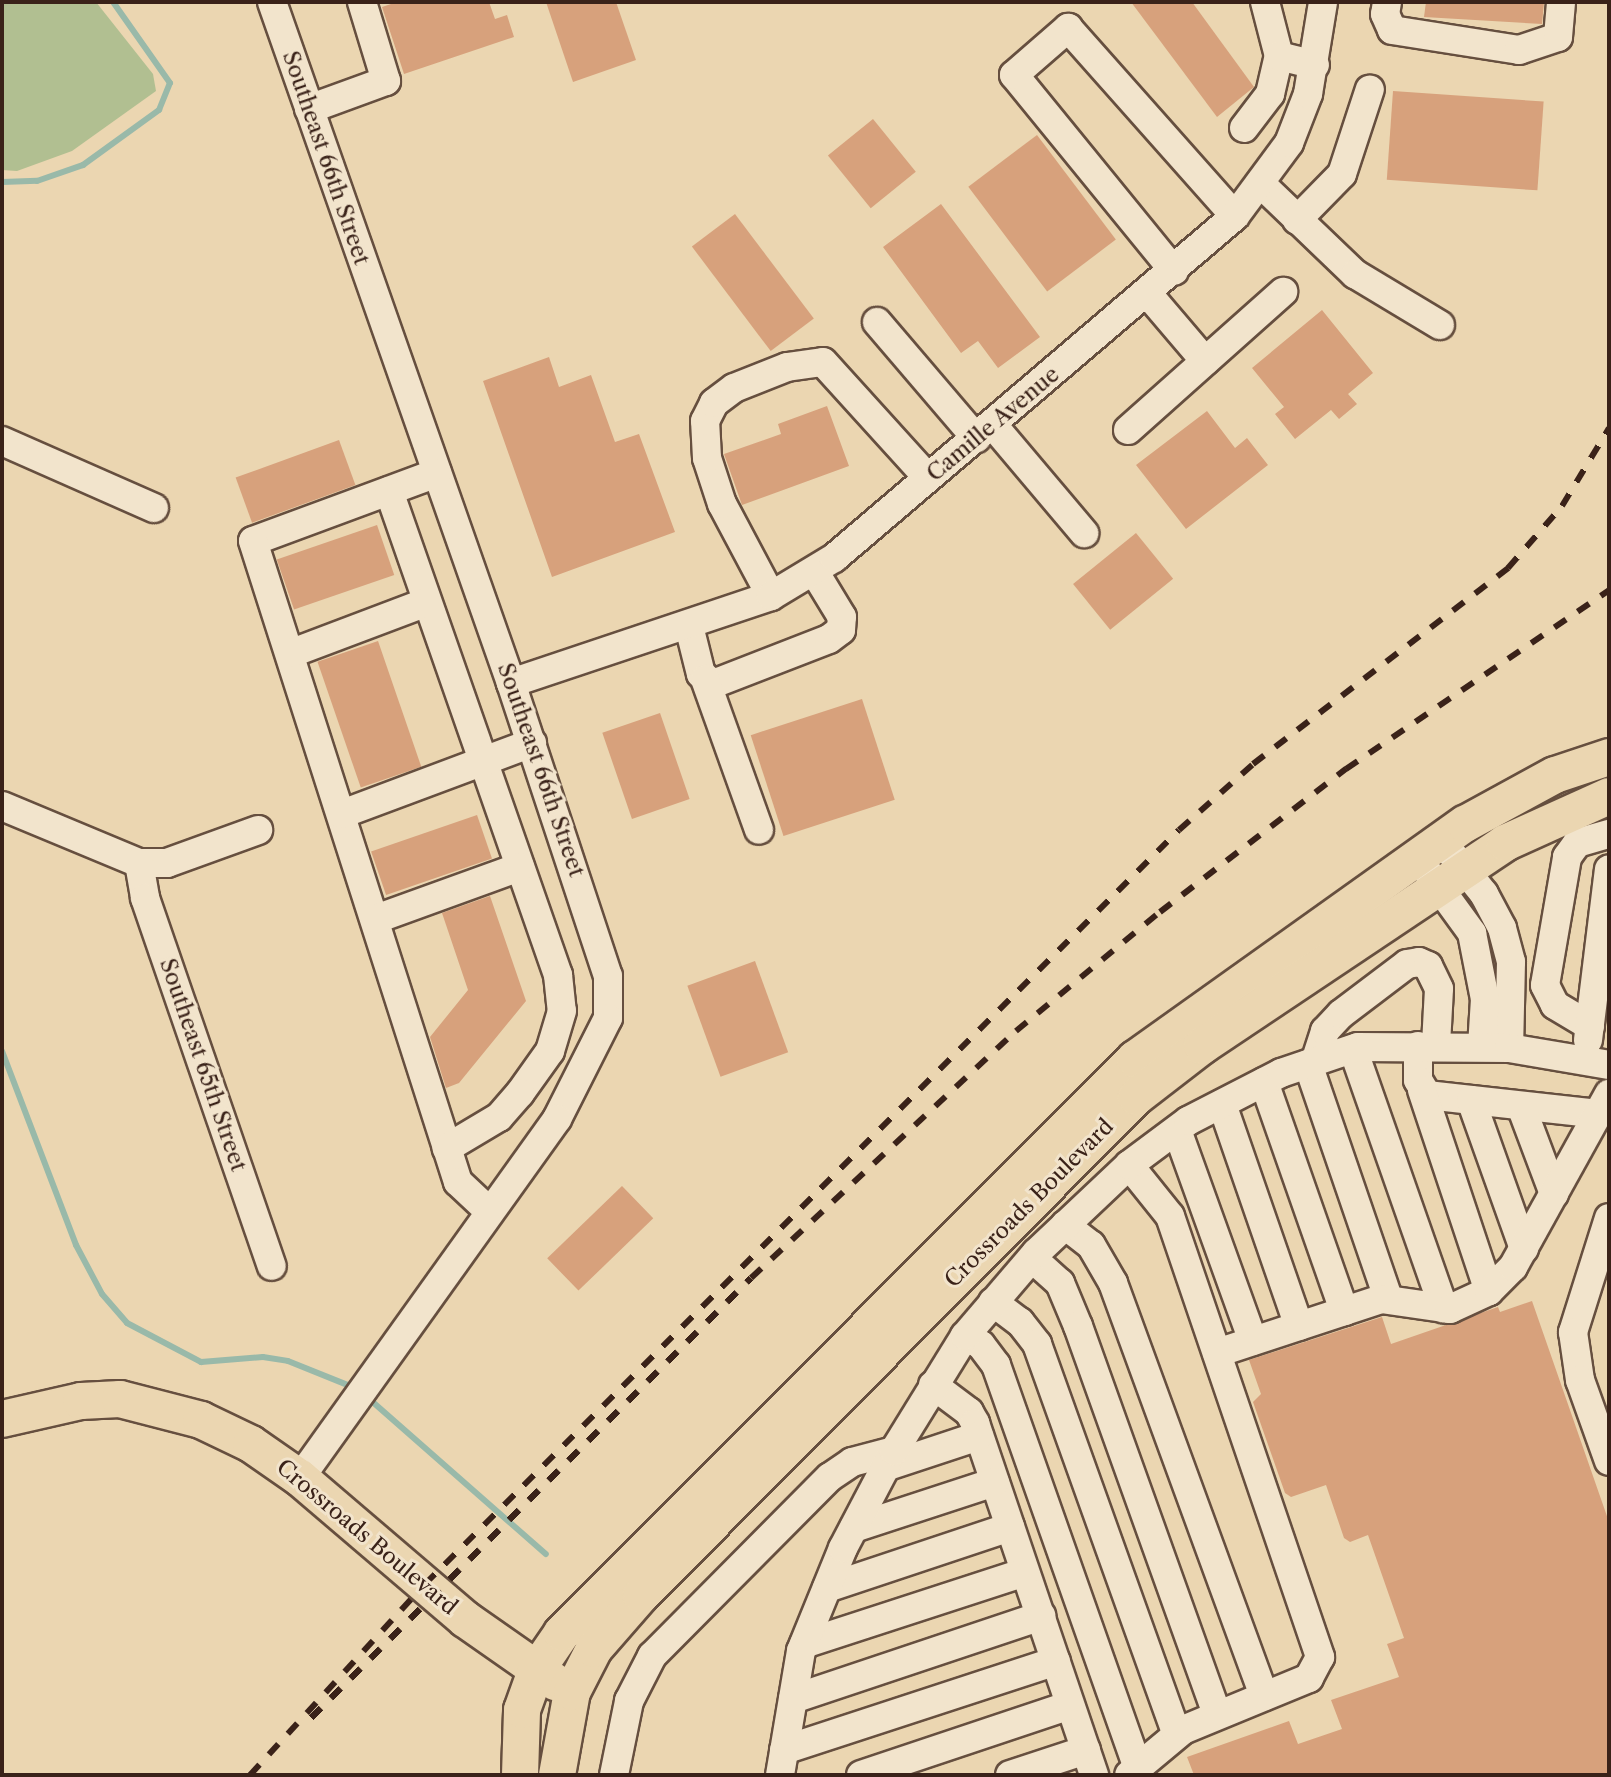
<!DOCTYPE html>
<style>
body{margin:0}
#map{position:relative;width:1611px;height:1777px;overflow:hidden;background:#ebd6b1;font-family:"Libre Caslon Text",serif}
div>[style]{position:absolute}
[style*='--x']{left:calc(var(--x)*1px);top:calc(var(--y)*1px);width:calc(var(--w)*1px);rotate:calc(var(--a)*1deg)}
.green>*{inset:0;background:#b1bf91}
.stream>*{height:6px;margin:-3px;padding:0 3px;transform-origin:3px;border-radius:3px;background:#99b9a9}
.building>*{inset:0;background:#d7a17c;transform-origin:0 0}
.roads{filter:drop-shadow(2px 0 #664f3f) drop-shadow(-2px 0 #664f3f) drop-shadow(0 2px #664f3f) drop-shadow(0 -2px #664f3f)}
.minor>*{height:28px;margin:-14px;padding:0 14px;transform-origin:14px;border-radius:14px;background:#f2e4cc}
.major>*{height:36px;margin:-18px;padding:0 18px;transform-origin:18px;border-radius:18px;background:#ebd6b1}
.rail>*{height:6px;margin-top:-3px;transform-origin:0;background:repeating-linear-gradient(90deg,#3a2219 0 14px,transparent 0 28px)}
span{translate:-50% -50%;white-space:nowrap;text-align:center;line-height:1.15;-webkit-text-stroke:6px #f2e4cc;paint-order:stroke}
.street-label{font-size:22px;color:#3a2219}
.frame{position:absolute;inset:0;border:4px solid #3a2219;pointer-events:none}
</style>
<div id="map">
<div class="green">
<i style="clip-path:polygon(2px 2px,96px 2px,153px 74px,156px 91px,72px 151px,17px 171px,2px 170px)"></i>
</div>
<div class="stream">
<i style="--x:2;--y:182;--w:35;--a:-2"></i>
<i style="--x:37;--y:181;--w:49;--a:-19.2"></i>
<i style="--x:83;--y:165;--w:94;--a:-35.9"></i>
<i style="--x:159;--y:110;--w:29;--a:-68"></i>
<i style="--x:170;--y:83;--w:99;--a:-125.1"></i>
<i style="--x:2;--y:1051;--w:208;--a:69.1"></i>
<i style="--x:76;--y:1245;--w:55;--a:62"></i>
<i style="--x:102;--y:1294;--w:38;--a:49"></i>
<i style="--x:127;--y:1323;--w:84;--a:27.8"></i>
<i style="--x:201;--y:1362;--w:62;--a:-4.6"></i>
<i style="--x:263;--y:1357;--w:25;--a:9"></i>
<i style="--x:288;--y:1361;--w:72;--a:21.9"></i>
<i style="--x:367;--y:1397;--w:238;--a:41.3"></i>
</div>
<div class="building">
<i style="clip-path:polygon(397px 2px,489px 2px,495px 19px,507px 15px,514px 37px,404px 74px,382px 7px)"></i>
<i style="clip-path:polygon(546px 2px,616px 2px,636px 60px,573px 82px)"></i>
<i style="clip-path:polygon(1131px 2px,1192px 2px,1254px 87px,1217px 117px)"></i>
<i style="clip-path:polygon(1426px 2px,1544px 2px,1542px 24px,1424px 17px)"></i>
<i style="left:1393px;top:91px;width:151px;height:89px;rotate:4deg"></i>
<i style="left:873px;top:119px;width:68px;height:58px;rotate:51deg"></i>
<i style="left:1037px;top:135px;width:131px;height:86px;rotate:53deg"></i>
<i style="clip-path:polygon(941px 204px,1040px 337px,998px 368px,978px 341px,961px 353px,883px 247px)"></i>
<i style="left:735px;top:214px;width:131px;height:54px;rotate:53deg"></i>
<i style="clip-path:polygon(1322px 310px,1373px 373px,1348px 394px,1357px 404px,1339px 419px,1331px 410px,1295px 439px,1275px 414px,1284px 407px,1252px 368px)"></i>
<i style="clip-path:polygon(549px 357px,559px 387px,591px 375px,615px 442px,639px 434px,675px 532px,552px 577px,483px 381px)"></i>
<i style="clip-path:polygon(827px 406px,849px 466px,742px 505px,724px 454px,781px 434px,778px 424px)"></i>
<i style="clip-path:polygon(1207px 411px,1235px 448px,1247px 438px,1268px 465px,1186px 529px,1136px 465px)"></i>
<i style="left:339px;top:440px;width:48px;height:110px;rotate:70deg"></i>
<i style="left:377px;top:525px;width:53px;height:106px;rotate:71deg"></i>
<i style="left:1136px;top:533px;width:59px;height:81px;rotate:51deg"></i>
<i style="left:378px;top:641px;width:133px;height:64px;rotate:71deg"></i>
<i style="left:862px;top:699px;width:106px;height:117px;rotate:72deg"></i>
<i style="left:660px;top:713px;width:91px;height:61px;rotate:71deg"></i>
<i style="left:477px;top:815px;width:46px;height:112px;rotate:71deg"></i>
<i style="clip-path:polygon(490px 896px,526px 1001px,459px 1083px,446px 1088px,430px 1037px,468px 990px,442px 913px)"></i>
<i style="left:755px;top:961px;width:97px;height:72px;rotate:70deg"></i>
<i style="left:622px;top:1186px;width:45px;height:104px;rotate:46deg"></i>
<i style="clip-path:polygon(1532px 1301px,1609px 1522px,1609px 1775px,1194px 1775px,1187px 1757px,1289px 1721px,1298px 1744px,1342px 1729px,1331px 1700px,1399px 1677px,1387px 1644px,1404px 1638px,1368px 1535px,1350px 1542px,1344px 1538px,1326px 1485px,1291px 1497px,1285px 1493px,1253px 1402px,1261px 1394px,1249px 1360px,1382px 1317px,1391px 1344px,1498px 1307px,1500px 1312px)"></i>
</div>
<div class="roads">
<div class="minor">
<i style="--x:272;--y:2;--w:722;--a:70.66"></i>
<i style="--x:511;--y:683;--w:309;--a:71.7"></i>
<i style="--x:608;--y:976;--w:42;--a:90"></i>
<i style="--x:608;--y:1018;--w:113;--a:116.8"></i>
<i style="--x:557;--y:1119;--w:442;--a:125.6"></i>
<i style="--x:1265;--y:2;--w:56;--a:75.5"></i>
<i style="--x:1387;--y:2;--w:12;--a:99"></i>
<i style="--x:1385;--y:14;--w:17;--a:66"></i>
<i style="--x:1392;--y:30;--w:129;--a:8.9"></i>
<i style="--x:1519;--y:50;--w:41;--a:-18.4"></i>
<i style="--x:1558;--y:37;--w:35;--a:-85"></i>
<i style="--x:309;--y:109;--w:82;--a:-20"></i>
<i style="--x:386;--y:81;--w:83;--a:-106.9"></i>
<i style="--x:1244;--y:128;--w:43;--a:-52.6"></i>
<i style="--x:1270;--y:94;--w:39;--a:-77"></i>
<i style="--x:1279;--y:56;--w:37;--a:14"></i>
<i style="--x:1260;--y:183;--w:132;--a:43.8"></i>
<i style="--x:1355;--y:274;--w:99;--a:31"></i>
<i style="--x:1297;--y:220;--w:64;--a:-45.6"></i>
<i style="--x:1342;--y:174;--w:89;--a:-71.8"></i>
<i style="--x:1174;--y:271;--w:253;--a:-129.2"></i>
<i style="--x:1014;--y:75;--w:72;--a:-41"></i>
<i style="--x:1068;--y:28;--w:251;--a:48.4"></i>
<i style="--x:1148;--y:294;--w:88;--a:49.6"></i>
<i style="--x:877;--y:322;--w:153;--a:49.5"></i>
<i style="--x:992;--y:424;--w:143;--a:49.8"></i>
<i style="--x:1128;--y:430;--w:208;--a:-41.7"></i>
<i style="--x:2;--y:441;--w:166;--a:23.8"></i>
<i style="--x:437;--y:473;--w:196;--a:159.7"></i>
<i style="--x:253;--y:541;--w:673;--a:72.27"></i>
<i style="--x:458;--y:1182;--w:42;--a:43.1"></i>
<i style="--x:389;--y:491;--w:513;--a:70.75"></i>
<i style="--x:558;--y:975;--w:36;--a:84"></i>
<i style="--x:562;--y:1011;--w:42;--a:106.7"></i>
<i style="--x:550;--y:1051;--w:52;--a:125.5"></i>
<i style="--x:520;--y:1093;--w:32;--a:131"></i>
<i style="--x:499;--y:1117;--w:61;--a:149.2"></i>
<i style="--x:771;--y:596;--w:104;--a:-118"></i>
<i style="--x:722;--y:504;--w:48;--a:-108.1"></i>
<i style="--x:707;--y:458;--w:37;--a:-93"></i>
<i style="--x:705;--y:421;--w:20;--a:-63"></i>
<i style="--x:714;--y:403;--w:25;--a:-37"></i>
<i style="--x:734;--y:388;--w:57;--a:-21.6"></i>
<i style="--x:787;--y:367;--w:36;--a:-8"></i>
<i style="--x:823;--y:362;--w:156;--a:47.8"></i>
<i style="--x:689;--y:626;--w:49;--a:76"></i>
<i style="--x:701;--y:674;--w:16;--a:40"></i>
<i style="--x:713;--y:684;--w:124;--a:-21.2"></i>
<i style="--x:829;--y:639;--w:15;--a:-37"></i>
<i style="--x:841;--y:630;--w:13;--a:-86"></i>
<i style="--x:842;--y:617;--w:54;--a:-121.3"></i>
<i style="--x:292;--y:653;--w:144;--a:-20.7"></i>
<i style="--x:705;--y:679;--w:160;--a:70.3"></i>
<i style="--x:511;--y:683;--w:274;--a:-18.5"></i>
<i style="--x:771;--y:596;--w:74;--a:-31.1"></i>
<i style="--x:834;--y:558;--w:527;--a:-40.46"></i>
<i style="--x:1235;--y:216;--w:91;--a:-53.5"></i>
<i style="--x:1289;--y:143;--w:53;--a:-68.8"></i>
<i style="--x:1308;--y:94;--w:93;--a:-80.7"></i>
<i style="--x:2;--y:806;--w:148;--a:22.6"></i>
<i style="--x:139;--y:863;--w:28;--a:0"></i>
<i style="--x:167;--y:863;--w:97;--a:-19.9"></i>
<i style="--x:342;--y:814;--w:203;--a:-20.5"></i>
<i style="--x:1452;--y:854;--w:51;--a:51.3"></i>
<i style="--x:1484;--y:894;--w:38;--a:62"></i>
<i style="--x:1502;--y:928;--w:35;--a:75"></i>
<i style="--x:1511;--y:962;--w:86;--a:91.3"></i>
<i style="--x:139;--y:863;--w:36;--a:80"></i>
<i style="--x:145;--y:898;--w:389;--a:71"></i>
<i style="--x:1427;--y:871;--w:77;--a:54"></i>
<i style="--x:1472;--y:933;--w:67;--a:78.9"></i>
<i style="--x:1485;--y:999;--w:48;--a:93.6"></i>
<i style="--x:376;--y:919;--w:153;--a:-19.9"></i>
<i style="--x:1590;--y:1026;--w:41;--a:-149"></i>
<i style="--x:1555;--y:1005;--w:22;--a:-117"></i>
<i style="--x:1545;--y:985;--w:130;--a:-80.2"></i>
<i style="--x:1567;--y:857;--w:17;--a:-54"></i>
<i style="--x:1577;--y:843;--w:33;--a:-16"></i>
<i style="--x:1588;--y:1040;--w:172;--a:-83"></i>
<i style="--x:1418;--y:1046;--w:34;--a:90"></i>
<i style="--x:1418;--y:1080;--w:17;--a:59"></i>
<i style="--x:1427;--y:1095;--w:172;--a:6.3"></i>
<i style="--x:1353;--y:1049;--w:275;--a:70.7"></i>
<i style="--x:1315;--y:1062;--w:33;--a:-72"></i>
<i style="--x:1325;--y:1031;--w:23;--a:-47"></i>
<i style="--x:1341;--y:1014;--w:83;--a:-37.1"></i>
<i style="--x:1407;--y:964;--w:12;--a:-9"></i>
<i style="--x:1419;--y:962;--w:10;--a:24"></i>
<i style="--x:1428;--y:966;--w:25;--a:64"></i>
<i style="--x:1439;--y:989;--w:56;--a:93.1"></i>
<i style="--x:1308;--y:1064;--w:247;--a:71.1"></i>
<i style="--x:1264;--y:1082;--w:243;--a:70.7"></i>
<i style="--x:1422;--y:1090;--w:212;--a:71.6"></i>
<i style="--x:1471;--y:1100;--w:158;--a:70.4"></i>
<i style="--x:1222;--y:1104;--w:235;--a:70.9"></i>
<i style="--x:1521;--y:1106;--w:94;--a:69.4"></i>
<i style="--x:1177;--y:1130;--w:224;--a:70.2"></i>
<i style="--x:1129;--y:1165;--w:65;--a:51.2"></i>
<i style="--x:1170;--y:1216;--w:466;--a:71.2"></i>
<i style="--x:1320;--y:1657;--w:24;--a:118"></i>
<i style="--x:1309;--y:1678;--w:136;--a:157.6"></i>
<i style="--x:1183;--y:1730;--w:70;--a:140.2"></i>
<i style="--x:1609;--y:1218;--w:120;--a:107.5"></i>
<i style="--x:1573;--y:1332;--w:49;--a:81.7"></i>
<i style="--x:1580;--y:1380;--w:86;--a:70.3"></i>
<i style="--x:1065;--y:1225;--w:33;--a:38"></i>
<i style="--x:1091;--y:1245;--w:44;--a:59.9"></i>
<i style="--x:1113;--y:1283;--w:440;--a:69.9"></i>
<i style="--x:1032;--y:1258;--w:38;--a:42"></i>
<i style="--x:1060;--y:1283;--w:47;--a:67.3"></i>
<i style="--x:1078;--y:1326;--w:412;--a:70.3"></i>
<i style="--x:993;--y:1302;--w:34;--a:37"></i>
<i style="--x:1020;--y:1322;--w:28;--a:52"></i>
<i style="--x:1037;--y:1344;--w:414;--a:70.3"></i>
<i style="--x:965;--y:1336;--w:18;--a:29"></i>
<i style="--x:981;--y:1345;--w:25;--a:53"></i>
<i style="--x:996;--y:1365;--w:425;--a:70.6"></i>
<i style="--x:1217;--y:1353;--w:173;--a:-18.2"></i>
<i style="--x:1381;--y:1299;--w:70;--a:8.2"></i>
<i style="--x:1450;--y:1309;--w:43;--a:-24.8"></i>
<i style="--x:1489;--y:1291;--w:34;--a:-45"></i>
<i style="--x:1513;--y:1267;--w:198;--a:-61"></i>
<i style="--x:933;--y:1385;--w:45;--a:36.9"></i>
<i style="--x:969;--y:1412;--w:13;--a:61"></i>
<i style="--x:975;--y:1423;--w:372;--a:71.3"></i>
<i style="--x:885;--y:1467;--w:99;--a:-18.3"></i>
<i style="--x:854;--y:1528;--w:148;--a:-18.1"></i>
<i style="--x:827;--y:1588;--w:193;--a:-18.4"></i>
<i style="--x:804;--y:1644;--w:232;--a:-18"></i>
<i style="--x:793;--y:1699;--w:262;--a:-18.5"></i>
<i style="--x:784;--y:1750;--w:286;--a:-18.1"></i>
<i style="--x:614;--y:1775;--w:76;--a:-78.5"></i>
<i style="--x:629;--y:1701;--w:51;--a:-62.9"></i>
<i style="--x:652;--y:1656;--w:252;--a:-45.2"></i>
<i style="--x:830;--y:1477;--w:27;--a:-34"></i>
<i style="--x:852;--y:1462;--w:43;--a:-14.7"></i>
<i style="--x:780;--y:1775;--w:126;--a:-80.4"></i>
<i style="--x:801;--y:1651;--w:111;--a:-67.8"></i>
<i style="--x:843;--y:1548;--w:110;--a:-62.3"></i>
<i style="--x:894;--y:1451;--w:135;--a:-58.3"></i>
<i style="--x:965;--y:1336;--w:109;--a:-49.5"></i>
<i style="--x:1036;--y:1253;--w:128;--a:-43.4"></i>
<i style="--x:1129;--y:1165;--w:74;--a:-36.7"></i>
<i style="--x:1188;--y:1121;--w:105;--a:-27.3"></i>
<i style="--x:1281;--y:1073;--w:81;--a:-18.7"></i>
<i style="--x:1358;--y:1047;--w:151;--a:0.4"></i>
<i style="--x:1509;--y:1048;--w:101;--a:9.6"></i>
<i style="--x:861;--y:1775;--w:220;--a:-18.5"></i>
<i style="--x:1010;--y:1775;--w:80;--a:-18.2"></i>
</div>
<div class="major">
<i style="--x:2;--y:1419;--w:81;--a:-12.8"></i>
<i style="--x:81;--y:1401;--w:39;--a:-3"></i>
<i style="--x:120;--y:1399;--w:84;--a:14.5"></i>
<i style="--x:201;--y:1420;--w:55;--a:25.6"></i>
<i style="--x:251;--y:1444;--w:60;--a:34.8"></i>
<i style="--x:300;--y:1478;--w:217;--a:40.5"></i>
<i style="--x:465;--y:1619;--w:110;--a:35"></i>
<i style="--x:520;--y:1775;--w:65;--a:-88.2"></i>
<i style="--x:522;--y:1710;--w:41;--a:-70.3"></i>
<i style="--x:536;--y:1671;--w:46;--a:-55.6"></i>
<i style="--x:562;--y:1633;--w:811;--a:-45.05"></i>
<i style="--x:1135;--y:1059;--w:405;--a:-35.5"></i>
<i style="--x:1465;--y:824;--w:102;--a:-28.6"></i>
<i style="--x:1555;--y:775;--w:57;--a:-18.4"></i>
<i style="--x:557;--y:1775;--w:84;--a:-79.8"></i>
<i style="--x:572;--y:1692;--w:48;--a:-62.9"></i>
<i style="--x:594;--y:1649;--w:72;--a:-49"></i>
<i style="--x:641;--y:1595;--w:702;--a:-45.17"></i>
<i style="--x:1136;--y:1097;--w:83;--a:-37.7"></i>
<i style="--x:1202;--y:1046;--w:365;--a:-33.8"></i>
<i style="--x:1505;--y:843;--w:114;--a:-24.3"></i>
</div>
</div>
<div class="rail">
<i style="--x:311;--y:1718;--w:622;--a:-45"></i>
<i style="--x:751;--y:1278;--w:362;--a:-43"></i>
<i style="--x:1016;--y:1031;--w:187;--a:-39.6"></i>
<i style="--x:1160;--y:912;--w:235;--a:-37.6"></i>
<i style="--x:1346;--y:769;--w:318;--a:-34.2"></i>
<i style="--x:250;--y:1775;--w:259;--a:-47.5"></i>
<i style="--x:425;--y:1584;--w:1066;--a:-45"></i>
<i style="--x:1179;--y:830;--w:99;--a:-41.7"></i>
<i style="--x:1253;--y:764;--w:322;--a:-37.5"></i>
<i style="--x:1508;--y:568;--w:82;--a:-48.9"></i>
<i style="--x:1562;--y:506;--w:91;--a:-58.9"></i>
</div>
<div class="street-label">
<span style="left:326px;top:158px;rotate:71deg">Southeast 66th Street</span>
<span style="left:993px;top:424px;rotate:-40deg">Camille Avenue</span>
<span style="left:541px;top:770px;rotate:71deg">Southeast 66th Street</span>
<span style="left:203px;top:1065px;rotate:71deg">Southeast 65th Street</span>
<span style="left:1029px;top:1203px;rotate:-45deg">Crossroads Boulevard</span>
<span style="left:367px;top:1537px;rotate:40deg">Crossroads Boulevard</span>
</div>
<div class="frame"></div>
</div>
